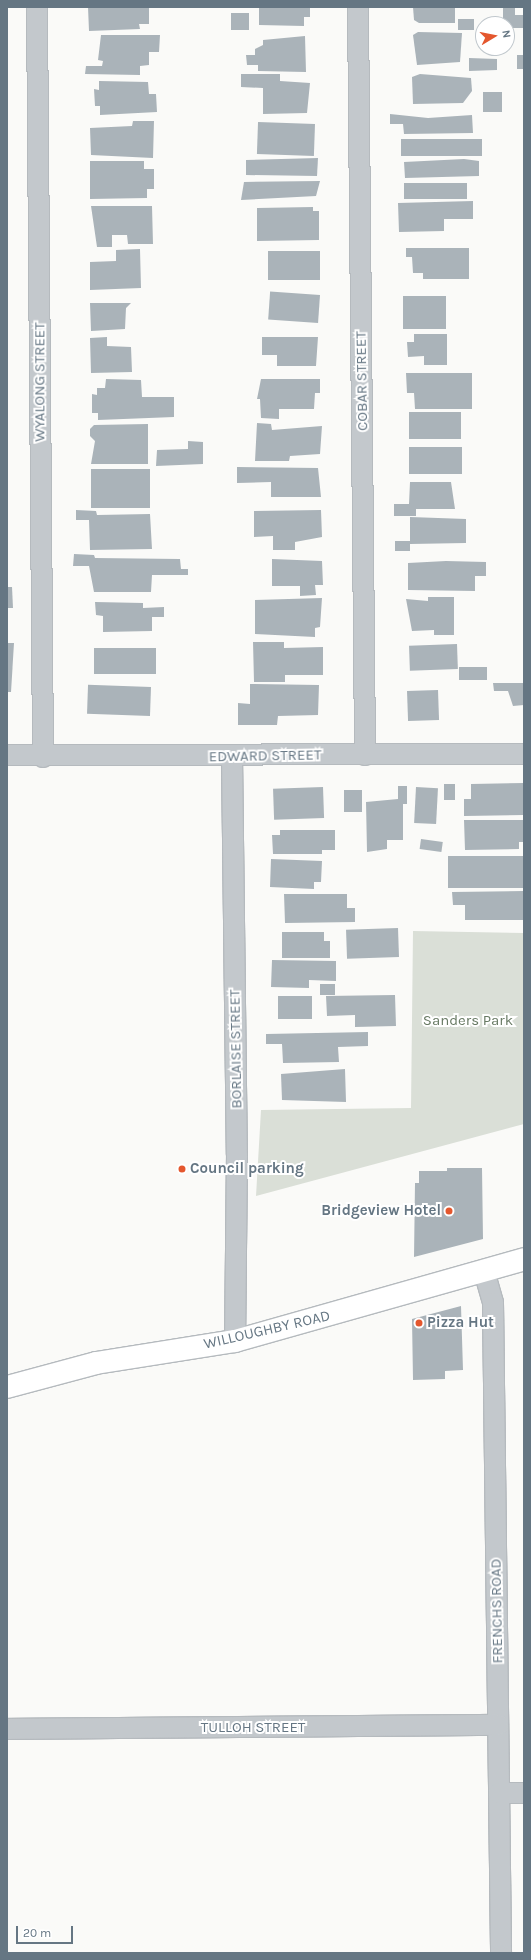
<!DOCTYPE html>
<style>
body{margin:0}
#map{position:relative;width:531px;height:1960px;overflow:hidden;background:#fafaf8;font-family:Karla,sans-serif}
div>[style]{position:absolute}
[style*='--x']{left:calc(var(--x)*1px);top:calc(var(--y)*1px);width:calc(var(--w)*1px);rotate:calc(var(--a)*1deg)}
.green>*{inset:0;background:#dadfd7}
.building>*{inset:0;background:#aab3b9;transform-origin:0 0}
.roads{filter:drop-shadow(1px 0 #b5babe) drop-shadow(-1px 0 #b5babe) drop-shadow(0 1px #b5babe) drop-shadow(0 -1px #b5babe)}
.minor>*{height:20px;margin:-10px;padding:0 10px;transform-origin:10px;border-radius:10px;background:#c3c8cc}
.major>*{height:22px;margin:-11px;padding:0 11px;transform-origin:11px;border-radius:11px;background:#fff}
.dots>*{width:11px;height:11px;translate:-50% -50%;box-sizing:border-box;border:2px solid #fff;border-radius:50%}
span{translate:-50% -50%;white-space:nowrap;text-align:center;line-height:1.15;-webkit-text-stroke:4px #fff;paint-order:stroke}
.street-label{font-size:15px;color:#657683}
.park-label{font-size:15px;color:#687a64}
.poi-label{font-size:15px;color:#657683;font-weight:700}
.left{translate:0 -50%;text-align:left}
.right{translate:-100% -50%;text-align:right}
.frame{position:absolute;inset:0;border:8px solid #657683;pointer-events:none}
.north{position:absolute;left:475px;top:16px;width:40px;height:40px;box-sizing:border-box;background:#fff;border:1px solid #c1c8cd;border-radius:50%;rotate:80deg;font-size:11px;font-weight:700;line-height:16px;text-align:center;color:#657683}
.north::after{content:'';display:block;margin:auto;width:14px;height:18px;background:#e4572e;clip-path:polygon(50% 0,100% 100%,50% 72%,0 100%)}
.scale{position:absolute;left:16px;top:1926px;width:57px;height:18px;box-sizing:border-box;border:2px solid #657683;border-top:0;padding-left:5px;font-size:12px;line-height:14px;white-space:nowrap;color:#657683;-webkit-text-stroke:3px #fff;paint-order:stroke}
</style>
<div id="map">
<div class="green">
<i style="clip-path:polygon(413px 931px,524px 933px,524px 1124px,256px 1196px,261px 1110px,411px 1108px)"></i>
</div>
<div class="building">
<i style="clip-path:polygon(88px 7px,149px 7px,149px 24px,139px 24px,140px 29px,89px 31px)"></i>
<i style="clip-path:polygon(259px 7px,310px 7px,310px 17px,304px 17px,304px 26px,259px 25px)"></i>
<i style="clip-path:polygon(413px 7px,455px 7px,455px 23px,419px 23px,414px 20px)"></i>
<i style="clip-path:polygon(503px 7px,515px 7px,515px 15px,524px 15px,524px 28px,507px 28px,507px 24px,503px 24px)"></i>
<i style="left:249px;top:13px;width:17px;height:18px;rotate:90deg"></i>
<i style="left:458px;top:19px;width:16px;height:11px"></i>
<i style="clip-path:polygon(418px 32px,462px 33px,460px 62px,417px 65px,413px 35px)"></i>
<i style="clip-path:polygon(101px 35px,160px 35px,159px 52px,149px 52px,149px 65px,140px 66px,140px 75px,85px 74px,86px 66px,102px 66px,103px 61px,98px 60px)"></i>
<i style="clip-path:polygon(305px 36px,306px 72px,258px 71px,258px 65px,247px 65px,246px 55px,255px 55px,255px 49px,263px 45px,263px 40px)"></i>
<i style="left:517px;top:55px;width:7px;height:14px"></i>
<i style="clip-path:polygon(469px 58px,497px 59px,497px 70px,469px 71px)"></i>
<i style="clip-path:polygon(241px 74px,280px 74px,280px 81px,310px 83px,307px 113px,263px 114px,263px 88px,241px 87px)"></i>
<i style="clip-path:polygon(420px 74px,471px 78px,472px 91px,463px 103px,413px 104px,412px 77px)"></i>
<i style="clip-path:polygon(99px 81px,148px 82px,149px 94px,156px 94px,157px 112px,100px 115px,100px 106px,95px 106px,94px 89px,99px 90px)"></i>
<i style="left:483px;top:92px;width:19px;height:20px"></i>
<i style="clip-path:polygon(390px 114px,428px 118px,472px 115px,473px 133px,404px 134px,403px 124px,390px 124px)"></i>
<i style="clip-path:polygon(133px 121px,154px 121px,153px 158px,91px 155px,90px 128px,132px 126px)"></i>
<i style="left:315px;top:124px;width:32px;height:57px;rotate:92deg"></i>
<i style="left:401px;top:139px;width:81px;height:17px"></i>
<i style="clip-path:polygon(318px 158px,317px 176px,246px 175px,246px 160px)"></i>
<i style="clip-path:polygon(464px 159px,479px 161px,479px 176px,405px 178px,404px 162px)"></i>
<i style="clip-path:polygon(90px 161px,144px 161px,144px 169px,154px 169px,154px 189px,147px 189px,147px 198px,90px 199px)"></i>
<i style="clip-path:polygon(320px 181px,316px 196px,241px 200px,244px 182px)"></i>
<i style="left:467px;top:183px;width:16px;height:63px;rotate:90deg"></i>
<i style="clip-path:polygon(473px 201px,473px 219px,444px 219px,444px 231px,399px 232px,398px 203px)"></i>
<i style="clip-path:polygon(91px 206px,152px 206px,153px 244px,128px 244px,127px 235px,112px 235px,112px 247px,97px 247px)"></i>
<i style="clip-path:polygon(313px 207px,313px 211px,319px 211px,319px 240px,257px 241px,257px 208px)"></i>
<i style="clip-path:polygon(406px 248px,469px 248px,469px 279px,423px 279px,423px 273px,413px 273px,412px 257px,406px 257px)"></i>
<i style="clip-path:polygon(140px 249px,141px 288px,90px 290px,90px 262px,116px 261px,116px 250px)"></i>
<i style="left:268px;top:251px;width:52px;height:29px"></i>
<i style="left:320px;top:295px;width:28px;height:50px;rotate:94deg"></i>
<i style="left:403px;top:296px;width:43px;height:33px"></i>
<i style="clip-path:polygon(90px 303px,131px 303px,126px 308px,125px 329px,91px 331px)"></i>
<i style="clip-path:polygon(414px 334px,447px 334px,447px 365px,424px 365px,424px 356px,408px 357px,407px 342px,414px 342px)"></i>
<i style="clip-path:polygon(107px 337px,107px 346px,131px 347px,132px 372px,91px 373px,90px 338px)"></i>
<i style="clip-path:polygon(262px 337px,318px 337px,316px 366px,277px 366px,277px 355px,262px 355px)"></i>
<i style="clip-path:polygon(406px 373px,472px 373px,472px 409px,415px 409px,414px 393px,407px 393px)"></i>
<i style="clip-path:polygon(106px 379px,141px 380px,142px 397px,174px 397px,174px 417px,98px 420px,98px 413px,92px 413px,92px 394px,97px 395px,97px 388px,105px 388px)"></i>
<i style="clip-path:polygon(261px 379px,320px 379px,320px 393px,315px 393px,314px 409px,279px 409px,279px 419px,261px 418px,260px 399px,257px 399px)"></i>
<i style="left:409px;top:412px;width:52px;height:27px"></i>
<i style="clip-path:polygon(257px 423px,271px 424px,272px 430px,322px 426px,320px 454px,290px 456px,289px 461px,255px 461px)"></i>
<i style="clip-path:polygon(148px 424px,148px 464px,91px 464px,95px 441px,90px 436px,90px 429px,94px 425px)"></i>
<i style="clip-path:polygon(188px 441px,203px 442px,203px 464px,156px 466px,157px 450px,188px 449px)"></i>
<i style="left:409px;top:447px;width:53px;height:27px"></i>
<i style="clip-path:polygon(237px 467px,318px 468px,321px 497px,271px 497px,271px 482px,237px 483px)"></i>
<i style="left:91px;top:469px;width:59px;height:39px"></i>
<i style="clip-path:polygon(410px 482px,451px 482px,455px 509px,416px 509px,416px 516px,394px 516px,394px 504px,409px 504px)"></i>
<i style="clip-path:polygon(76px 510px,96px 511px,97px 515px,150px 514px,152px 549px,90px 550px,89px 520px,76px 520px)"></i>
<i style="clip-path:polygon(321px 510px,322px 537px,295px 542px,295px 550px,273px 550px,273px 536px,254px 537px,254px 511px)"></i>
<i style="clip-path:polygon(410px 517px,466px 519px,466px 543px,410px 544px,410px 551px,395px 551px,395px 541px,410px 541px)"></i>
<i style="clip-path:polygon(74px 554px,94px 555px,95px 558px,180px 559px,181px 569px,188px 569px,188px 575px,152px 575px,151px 592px,94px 592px,89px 566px,73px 566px)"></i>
<i style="clip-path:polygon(272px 559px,322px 561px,323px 585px,315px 585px,316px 595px,300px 596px,300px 586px,272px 586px)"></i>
<i style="clip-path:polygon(446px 561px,486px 562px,486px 576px,475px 576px,475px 591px,408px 590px,408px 563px)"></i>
<i style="clip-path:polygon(7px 587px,12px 587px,13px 608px,7px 608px)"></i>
<i style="clip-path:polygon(428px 597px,454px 597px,454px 635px,434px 635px,434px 630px,412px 631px,406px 599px,428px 601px)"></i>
<i style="clip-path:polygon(322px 598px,320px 627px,315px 628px,315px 637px,255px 634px,255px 600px)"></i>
<i style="clip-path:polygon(95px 602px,143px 603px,143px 608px,164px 607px,164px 617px,152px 617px,152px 631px,103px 632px,103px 616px,96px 615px)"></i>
<i style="clip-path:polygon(253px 642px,284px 642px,284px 648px,323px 647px,323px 675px,285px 675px,285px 682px,254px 682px)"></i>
<i style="clip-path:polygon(7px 643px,14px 643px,11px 692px,7px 692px)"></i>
<i style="left:457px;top:644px;width:25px;height:48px;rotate:88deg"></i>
<i style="left:94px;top:648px;width:62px;height:26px"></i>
<i style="left:459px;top:667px;width:28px;height:13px"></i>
<i style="clip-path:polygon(493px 683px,524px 683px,524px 705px,513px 706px,508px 691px,494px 691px)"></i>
<i style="clip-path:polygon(250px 684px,319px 685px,318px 715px,278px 716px,277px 725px,238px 725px,238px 703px,250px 704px)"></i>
<i style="left:151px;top:687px;width:29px;height:63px;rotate:92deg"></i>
<i style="left:438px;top:690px;width:30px;height:31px;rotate:88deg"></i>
<i style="clip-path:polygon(524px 783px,524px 815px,464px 816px,464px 799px,471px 799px,471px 784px)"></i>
<i style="left:444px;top:784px;width:11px;height:16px"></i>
<i style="clip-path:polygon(398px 786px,407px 786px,407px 804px,403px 804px,403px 840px,387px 840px,387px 849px,367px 852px,366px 802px,398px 799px)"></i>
<i style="left:323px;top:787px;width:31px;height:50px;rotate:88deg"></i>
<i style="left:416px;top:787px;width:22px;height:36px;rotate:3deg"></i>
<i style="left:362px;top:790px;width:22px;height:18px;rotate:90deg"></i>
<i style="clip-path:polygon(464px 820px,524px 820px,524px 842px,519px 842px,519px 849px,465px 850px)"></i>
<i style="clip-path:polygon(280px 830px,335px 830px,335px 850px,322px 850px,322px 854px,273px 854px,272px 835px,280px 835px)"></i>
<i style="left:421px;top:839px;width:22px;height:10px;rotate:8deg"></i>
<i style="left:448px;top:856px;width:76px;height:32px"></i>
<i style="clip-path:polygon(271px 859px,322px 861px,321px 882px,314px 882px,314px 889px,270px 887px)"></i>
<i style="clip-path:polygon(524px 891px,524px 920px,465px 920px,465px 905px,453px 905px,452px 892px)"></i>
<i style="clip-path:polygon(284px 894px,347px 894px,347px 908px,355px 908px,355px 922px,285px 923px)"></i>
<i style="left:398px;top:928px;width:29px;height:52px;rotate:88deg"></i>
<i style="clip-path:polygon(282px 932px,324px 932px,324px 941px,330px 941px,330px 958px,282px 958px)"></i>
<i style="clip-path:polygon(272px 960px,336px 961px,336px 981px,309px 980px,309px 988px,271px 987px)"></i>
<i style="left:320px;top:984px;width:15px;height:11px"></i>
<i style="clip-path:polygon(395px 995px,396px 1026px,355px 1027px,355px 1015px,327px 1016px,326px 996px)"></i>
<i style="left:278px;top:996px;width:34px;height:23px"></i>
<i style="clip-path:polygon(368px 1032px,368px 1046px,338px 1047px,339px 1062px,283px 1063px,282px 1044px,266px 1044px,266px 1034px)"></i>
<i style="clip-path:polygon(345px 1069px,346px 1102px,282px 1100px,281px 1074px)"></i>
<i style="clip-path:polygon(447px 1168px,482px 1168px,483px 1239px,414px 1257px,415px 1183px,419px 1183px,419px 1171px,447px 1171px)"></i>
<i style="clip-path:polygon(461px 1306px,463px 1370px,445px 1371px,445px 1379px,413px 1380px,412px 1319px)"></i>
</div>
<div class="roads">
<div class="minor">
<i style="--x:37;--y:7;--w:750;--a:89.54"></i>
<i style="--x:358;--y:7;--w:748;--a:89.46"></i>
<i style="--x:7;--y:755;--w:517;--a:-0.11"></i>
<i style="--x:232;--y:757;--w:398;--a:89.3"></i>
<i style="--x:237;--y:1155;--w:186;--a:90.6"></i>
<i style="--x:484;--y:1271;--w:33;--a:74"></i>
<i style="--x:493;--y:1303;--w:650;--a:89.29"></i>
<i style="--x:7;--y:1729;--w:491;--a:-0.5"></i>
<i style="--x:499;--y:1793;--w:25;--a:0"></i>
</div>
<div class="major">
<i style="--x:7;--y:1387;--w:92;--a:-15.1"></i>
<i style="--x:96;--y:1363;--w:141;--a:-9"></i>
<i style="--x:235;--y:1341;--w:300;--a:-15.8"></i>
</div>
</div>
<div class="dots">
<i style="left:182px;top:1169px;background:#e4572e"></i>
<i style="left:449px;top:1211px;background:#e4572e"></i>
<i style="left:419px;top:1323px;background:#e4572e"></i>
</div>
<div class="street-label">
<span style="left:362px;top:381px;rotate:-91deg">COBAR STREET</span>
<span style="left:40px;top:382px;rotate:-90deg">WYALONG STREET</span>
<span style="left:265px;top:756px;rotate:-1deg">EDWARD STREET</span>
<span style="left:236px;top:1049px;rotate:-91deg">BORLAISE STREET</span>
<span style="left:267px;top:1330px;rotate:-13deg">WILLOUGHBY ROAD</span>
<span style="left:497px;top:1611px;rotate:-91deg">FRENCHS ROAD</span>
<span style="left:253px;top:1728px">TULLOH STREET</span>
</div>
<div class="park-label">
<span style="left:468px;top:1021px">Sanders Park</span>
</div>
<div class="poi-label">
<span class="left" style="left:190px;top:1169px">Council parking</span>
<span class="right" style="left:441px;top:1211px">Bridgeview Hotel</span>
<span class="left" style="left:427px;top:1323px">Pizza Hut</span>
</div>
<div class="frame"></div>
<div class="north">N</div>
<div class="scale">20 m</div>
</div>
